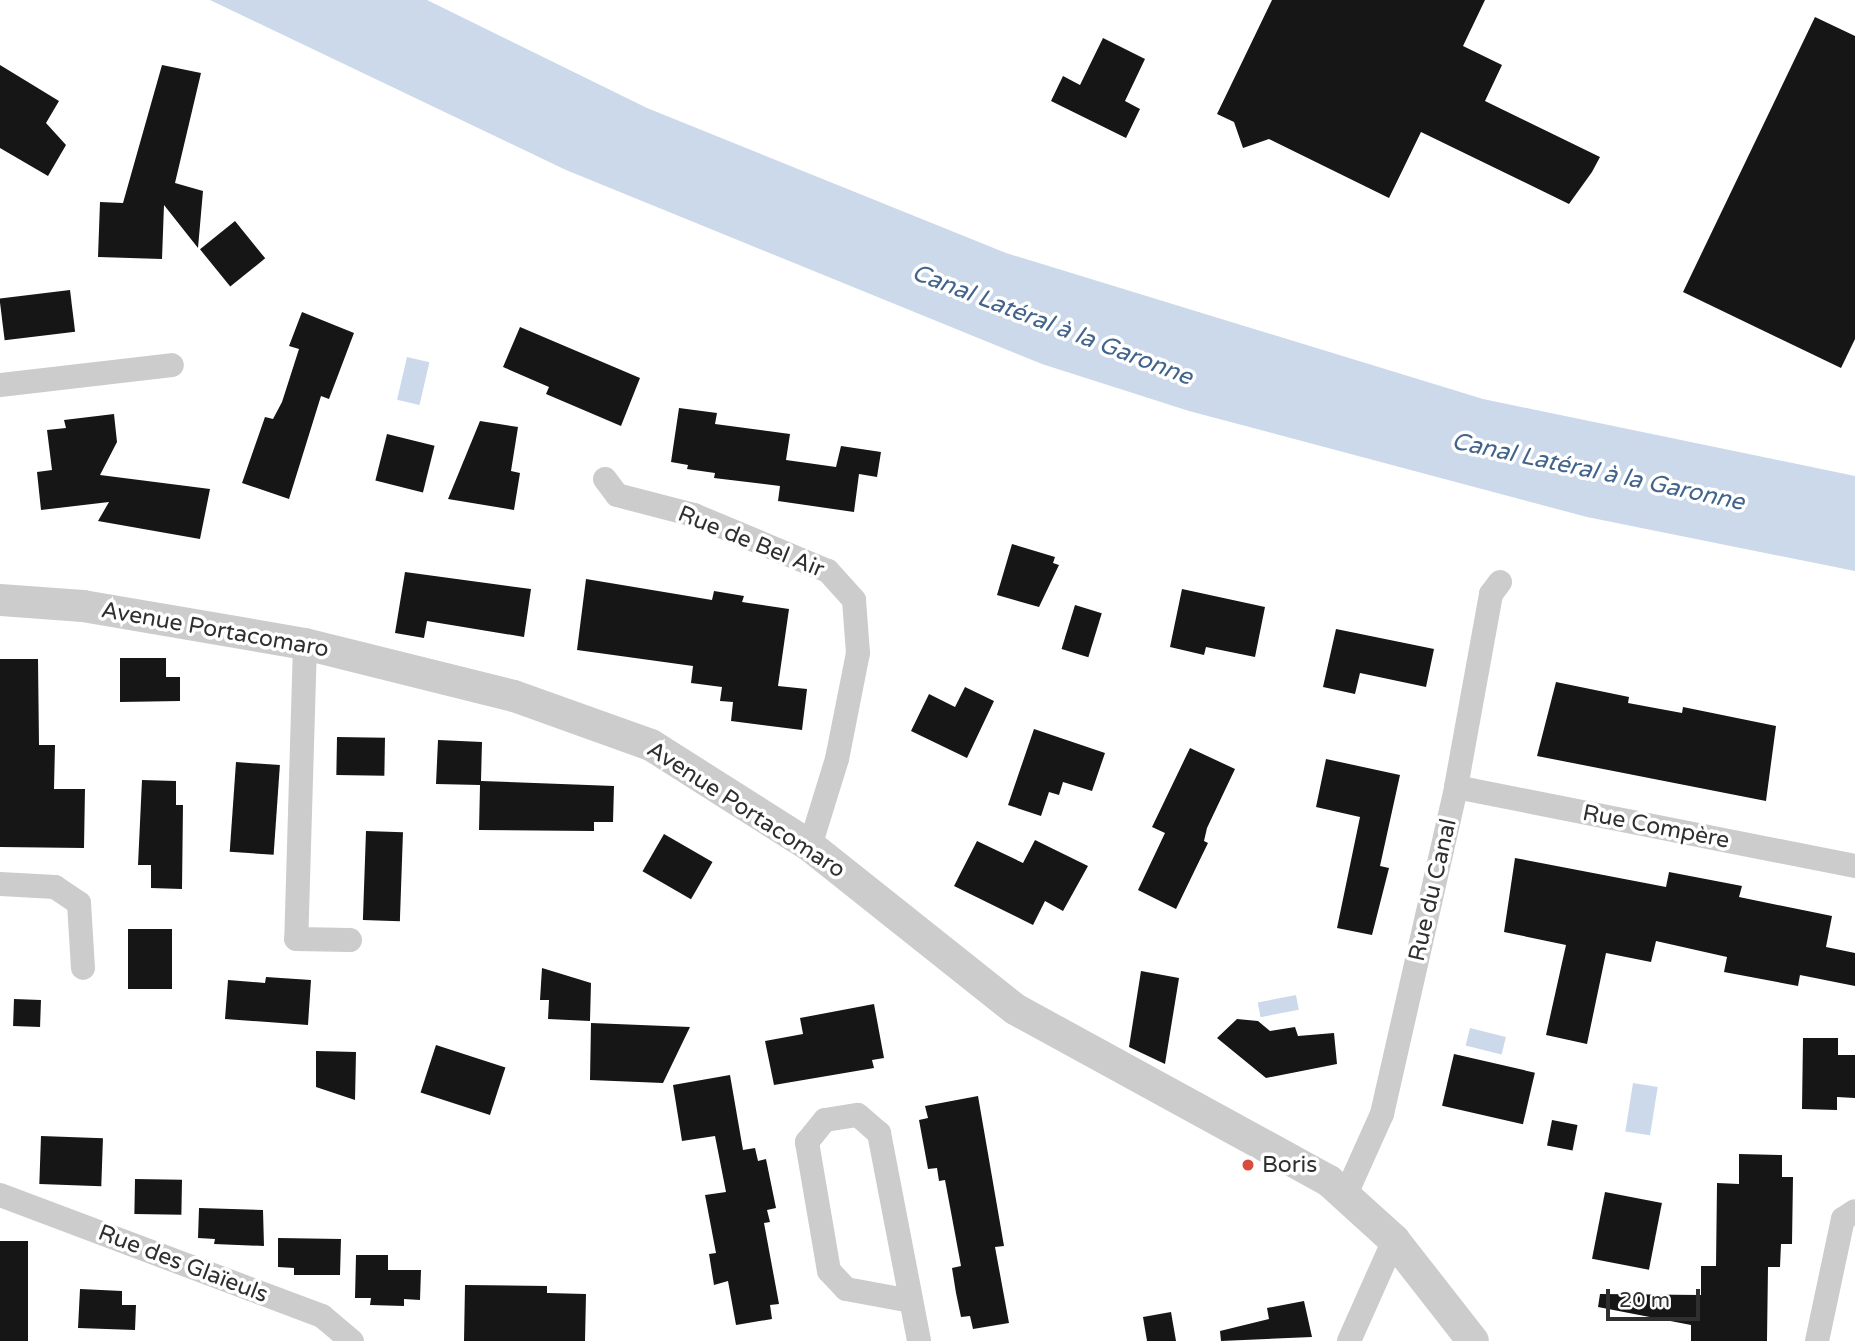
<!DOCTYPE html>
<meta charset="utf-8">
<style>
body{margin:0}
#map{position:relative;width:1855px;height:1341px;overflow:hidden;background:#fff;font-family:"Varela Round",sans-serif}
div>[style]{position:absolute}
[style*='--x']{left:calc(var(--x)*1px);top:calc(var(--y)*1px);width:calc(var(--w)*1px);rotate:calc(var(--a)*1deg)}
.water>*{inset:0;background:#cbd9ea;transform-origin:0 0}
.building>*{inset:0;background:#161616;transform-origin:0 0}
.minor>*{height:24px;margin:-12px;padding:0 12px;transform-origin:12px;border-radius:12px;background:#ccc}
.tertiary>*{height:32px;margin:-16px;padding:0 16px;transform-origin:16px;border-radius:16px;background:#ccc}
.dots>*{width:19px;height:19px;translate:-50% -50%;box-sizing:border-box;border:4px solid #fff;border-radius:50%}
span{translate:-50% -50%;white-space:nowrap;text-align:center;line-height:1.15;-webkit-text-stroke:7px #fff;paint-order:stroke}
.street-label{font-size:23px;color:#2f2f2f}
.poi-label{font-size:23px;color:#2f2f2f}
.left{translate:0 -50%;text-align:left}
.water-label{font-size:24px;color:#42648c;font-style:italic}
.scale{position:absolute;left:1606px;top:1289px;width:94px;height:32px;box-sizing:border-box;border:4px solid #2f2f2f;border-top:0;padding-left:9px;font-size:21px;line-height:24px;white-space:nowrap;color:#2f2f2f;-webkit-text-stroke:5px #fff;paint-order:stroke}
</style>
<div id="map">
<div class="water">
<i style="clip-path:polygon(210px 0,427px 0,647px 108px,1006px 253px,1483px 399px,1855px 476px,1855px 571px,1587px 517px,1189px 411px,1042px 364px,566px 170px)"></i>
<i style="left:407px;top:357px;width:23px;height:44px;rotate:13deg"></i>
<i style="left:1296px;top:995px;width:15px;height:39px;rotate:79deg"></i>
<i style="left:1470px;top:1028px;width:37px;height:18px;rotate:14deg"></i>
<i style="left:1633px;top:1083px;width:25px;height:49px;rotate:9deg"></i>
</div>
<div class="building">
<i style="clip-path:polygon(1272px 0,1485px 0,1463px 46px,1502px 65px,1485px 101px,1600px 157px,1592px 172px,1569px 204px,1421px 132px,1389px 198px,1269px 139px,1243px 148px,1234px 122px,1217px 114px)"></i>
<i style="clip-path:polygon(1815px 17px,1855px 36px,1855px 339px,1841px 368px,1683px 292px)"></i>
<i style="clip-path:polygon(1103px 38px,1145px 59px,1125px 101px,1140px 109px,1126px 138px,1051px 101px,1063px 76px,1080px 85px)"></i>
<i style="clip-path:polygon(0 65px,59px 101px,46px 123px,66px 145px,48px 176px,0 148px)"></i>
<i style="clip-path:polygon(162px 65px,201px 73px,175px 183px,203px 191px,198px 248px,164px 205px,162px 259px,98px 257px,100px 202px,123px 203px)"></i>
<i style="left:235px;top:221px;width:48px;height:45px;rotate:51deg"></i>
<i style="left:70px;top:290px;width:42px;height:71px;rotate:83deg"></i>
<i style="clip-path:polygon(302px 312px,354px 333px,329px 399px,321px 396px,289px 499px,242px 483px,265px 417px,273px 419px,282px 402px,299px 349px,289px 346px)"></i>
<i style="clip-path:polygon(520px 327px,640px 378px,621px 426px,546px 394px,549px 387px,503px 367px)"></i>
<i style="clip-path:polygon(679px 408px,717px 413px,715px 424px,790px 434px,786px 460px,836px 467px,841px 446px,881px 452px,877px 477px,859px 474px,854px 512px,778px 501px,780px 486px,714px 478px,715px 473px,687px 469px,688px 465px,671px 462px)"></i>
<i style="clip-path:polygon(114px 414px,117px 442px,100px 475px,210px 489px,200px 539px,98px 521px,109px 502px,41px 510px,37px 472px,52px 470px,47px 430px,66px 428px,64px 420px)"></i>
<i style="clip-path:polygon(480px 421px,518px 427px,511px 471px,520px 473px,514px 510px,448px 499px)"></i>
<i style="left:387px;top:434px;width:49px;height:48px;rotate:14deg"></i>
<i style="clip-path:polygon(1012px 544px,1055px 557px,1053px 563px,1059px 565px,1039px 607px,997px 595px)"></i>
<i style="clip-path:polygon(405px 572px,531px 589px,524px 637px,427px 621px,424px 638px,395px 633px)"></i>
<i style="clip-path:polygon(586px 579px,712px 600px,714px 591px,744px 596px,742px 602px,789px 609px,778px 686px,807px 689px,802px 730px,731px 721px,733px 702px,720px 701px,722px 687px,691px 683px,693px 666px,577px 650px)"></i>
<i style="clip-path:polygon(1182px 589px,1265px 607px,1255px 657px,1206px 647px,1204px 655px,1170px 647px)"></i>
<i style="left:1075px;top:605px;width:28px;height:46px;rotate:17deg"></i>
<i style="clip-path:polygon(1336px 629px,1434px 649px,1426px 687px,1360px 673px,1355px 694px,1323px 687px)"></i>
<i style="clip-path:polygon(120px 658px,166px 658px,166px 677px,180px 677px,180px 701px,120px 702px)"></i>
<i style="clip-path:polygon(0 659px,38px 659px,39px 745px,55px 745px,54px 789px,85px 789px,84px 848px,0 847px)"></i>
<i style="clip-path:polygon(1556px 682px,1629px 697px,1628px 703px,1682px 713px,1683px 707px,1776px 726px,1766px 801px,1537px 756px)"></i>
<i style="clip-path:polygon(965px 687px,994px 701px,967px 758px,911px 731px,929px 694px,955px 707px)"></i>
<i style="clip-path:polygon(1034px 729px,1105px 753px,1092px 791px,1063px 782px,1059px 795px,1049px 792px,1041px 816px,1008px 805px)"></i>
<i style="left:337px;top:737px;width:48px;height:38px;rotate:1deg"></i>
<i style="clip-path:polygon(438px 740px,482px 742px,481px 781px,614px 786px,613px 822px,594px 822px,594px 831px,479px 830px,480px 785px,436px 784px)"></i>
<i style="clip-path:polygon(1190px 748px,1235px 769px,1207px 828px,1204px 841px,1208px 843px,1176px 909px,1138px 890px,1165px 833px,1152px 827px)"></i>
<i style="clip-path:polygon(1326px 759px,1400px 775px,1380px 866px,1389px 868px,1372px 935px,1337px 928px,1360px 817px,1316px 807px)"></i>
<i style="left:236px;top:762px;width:44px;height:90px;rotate:4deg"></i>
<i style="clip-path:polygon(142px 780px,176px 781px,176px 805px,183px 805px,182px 889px,151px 888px,151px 865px,138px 865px)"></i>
<i style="left:366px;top:831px;width:37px;height:89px;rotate:2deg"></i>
<i style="left:664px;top:834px;width:56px;height:43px;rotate:30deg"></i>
<i style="clip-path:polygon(1035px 840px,1088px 866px,1063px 911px,1045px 901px,1033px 925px,954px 886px,977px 841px,1023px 863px)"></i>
<i style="clip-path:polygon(1515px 858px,1666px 887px,1669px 872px,1742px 886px,1739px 897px,1832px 916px,1826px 947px,1855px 953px,1855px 986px,1800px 975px,1798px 986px,1724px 972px,1727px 957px,1656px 941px,1651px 962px,1606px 953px,1587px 1044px,1546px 1035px,1566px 945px,1504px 932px)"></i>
<i style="left:128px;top:929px;width:44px;height:60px"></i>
<i style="clip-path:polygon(542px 968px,591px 983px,590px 1021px,548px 1019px,549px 1000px,540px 1000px)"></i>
<i style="clip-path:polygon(1141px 971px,1179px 978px,1165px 1064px,1129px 1047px)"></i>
<i style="clip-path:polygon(266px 977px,311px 980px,308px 1025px,225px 1019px,228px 980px,265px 983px)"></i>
<i style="left:14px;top:999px;width:27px;height:27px;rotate:2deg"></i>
<i style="clip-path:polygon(874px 1004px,884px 1058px,872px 1060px,874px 1068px,774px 1085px,765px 1041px,803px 1034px,800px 1018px)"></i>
<i style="clip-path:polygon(1237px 1019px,1258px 1021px,1270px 1031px,1295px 1027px,1298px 1036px,1334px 1033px,1337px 1064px,1266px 1078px,1217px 1038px)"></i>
<i style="clip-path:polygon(591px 1023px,690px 1027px,663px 1083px,590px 1080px)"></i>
<i style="clip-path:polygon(1803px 1038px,1838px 1038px,1838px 1055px,1855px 1055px,1855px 1098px,1837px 1097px,1837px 1110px,1802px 1109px)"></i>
<i style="left:436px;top:1045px;width:73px;height:50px;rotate:18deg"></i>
<i style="clip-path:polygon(316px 1051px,356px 1052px,355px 1100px,316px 1087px)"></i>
<i style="left:1454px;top:1054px;width:83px;height:53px;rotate:13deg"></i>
<i style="clip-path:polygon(730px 1075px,743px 1150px,755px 1148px,758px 1161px,766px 1159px,776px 1208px,767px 1210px,770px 1222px,764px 1223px,779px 1304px,770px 1305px,772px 1319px,736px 1325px,728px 1281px,714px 1285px,709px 1254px,716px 1253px,705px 1195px,726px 1192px,715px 1136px,682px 1141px,673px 1085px)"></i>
<i style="clip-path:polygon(978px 1096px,1004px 1246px,995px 1247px,1009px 1323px,973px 1329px,970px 1316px,961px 1317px,956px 1293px,952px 1268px,961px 1266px,945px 1180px,939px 1181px,937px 1168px,928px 1169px,919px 1120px,928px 1118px,925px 1106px)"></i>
<i style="left:1552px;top:1120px;width:26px;height:26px;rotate:11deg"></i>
<i style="left:41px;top:1136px;width:62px;height:48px;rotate:2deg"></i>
<i style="clip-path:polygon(1739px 1154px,1782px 1155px,1782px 1177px,1793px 1177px,1792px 1244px,1781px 1244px,1780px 1267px,1768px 1267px,1767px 1341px,1691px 1341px,1691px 1325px,1598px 1307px,1600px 1294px,1701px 1295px,1701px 1266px,1716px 1266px,1717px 1183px,1739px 1184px)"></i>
<i style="left:135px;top:1179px;width:47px;height:35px;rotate:1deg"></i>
<i style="left:1605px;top:1192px;width:58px;height:68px;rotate:11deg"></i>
<i style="clip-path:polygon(199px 1208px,263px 1210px,264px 1246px,214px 1244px,215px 1239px,198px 1238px)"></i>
<i style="clip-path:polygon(278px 1238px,341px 1239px,340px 1275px,294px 1275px,294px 1268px,278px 1267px)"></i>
<i style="left:0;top:1241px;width:28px;height:100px"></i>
<i style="clip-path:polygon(356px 1255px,388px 1255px,388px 1270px,421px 1270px,420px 1300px,404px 1299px,404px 1306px,370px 1305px,371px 1298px,355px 1298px)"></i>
<i style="clip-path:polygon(465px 1285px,547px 1286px,547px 1293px,586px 1294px,585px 1341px,464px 1341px)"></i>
<i style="clip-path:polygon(80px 1289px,122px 1291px,122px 1305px,136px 1305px,135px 1330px,78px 1328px)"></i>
<i style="clip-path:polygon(1304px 1301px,1312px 1337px,1221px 1341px,1220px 1331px,1269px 1319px,1267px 1308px)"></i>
<i style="clip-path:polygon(1171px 1312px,1176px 1341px,1147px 1341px,1143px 1317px)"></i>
</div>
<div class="minor">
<i style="--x:0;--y:385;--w:173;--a:-6.6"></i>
<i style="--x:605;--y:479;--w:20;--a:53"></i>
<i style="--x:617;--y:495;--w:80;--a:14.6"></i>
<i style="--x:694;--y:515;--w:145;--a:22.7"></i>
<i style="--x:828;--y:571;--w:39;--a:48"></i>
<i style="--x:854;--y:600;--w:53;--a:85.7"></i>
<i style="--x:858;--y:653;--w:108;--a:101.2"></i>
<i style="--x:837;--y:759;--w:91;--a:107.2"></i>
<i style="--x:305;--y:644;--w:295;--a:91.7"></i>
<i style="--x:296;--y:939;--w:54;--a:1.1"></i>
<i style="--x:1456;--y:787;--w:407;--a:11.2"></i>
<i style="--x:0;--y:884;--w:55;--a:3.1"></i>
<i style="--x:55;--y:887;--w:29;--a:34"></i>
<i style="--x:79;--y:903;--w:65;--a:86.5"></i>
<i style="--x:1346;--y:1194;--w:88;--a:-65.8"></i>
<i style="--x:1382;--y:1114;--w:335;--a:-77.2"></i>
<i style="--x:1456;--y:787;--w:196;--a:-79.7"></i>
<i style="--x:1491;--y:594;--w:15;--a:-53"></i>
<i style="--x:0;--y:1195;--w:344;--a:20.6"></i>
<i style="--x:322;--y:1316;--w:39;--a:40"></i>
<i style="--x:911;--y:1301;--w:66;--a:-169.5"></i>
<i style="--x:846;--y:1289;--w:25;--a:-133"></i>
<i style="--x:829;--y:1271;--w:131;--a:-99.7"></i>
<i style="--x:807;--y:1142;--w:28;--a:-51"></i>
<i style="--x:825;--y:1120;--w:33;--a:-9"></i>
<i style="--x:858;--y:1115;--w:28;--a:41"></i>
<i style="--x:879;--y:1133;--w:212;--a:79.1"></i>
<i style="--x:1349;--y:1341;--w:111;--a:-66"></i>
<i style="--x:1817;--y:1341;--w:125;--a:-78"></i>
<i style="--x:1843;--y:1219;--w:14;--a:-34"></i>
</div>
<div class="tertiary">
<i style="--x:0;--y:600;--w:83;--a:4.1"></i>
<i style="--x:83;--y:606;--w:225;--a:9.7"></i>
<i style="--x:305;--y:644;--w:215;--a:14"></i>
<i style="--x:514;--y:696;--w:145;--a:19.7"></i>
<i style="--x:651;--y:745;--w:188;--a:32.4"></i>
<i style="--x:810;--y:846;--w:262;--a:38.5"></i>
<i style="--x:1015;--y:1009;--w:358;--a:28.7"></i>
<i style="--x:1329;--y:1181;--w:88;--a:42.2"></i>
<i style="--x:1394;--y:1240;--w:128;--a:52"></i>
</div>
<div class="dots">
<i style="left:1248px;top:1165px;background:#da4a3d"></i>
</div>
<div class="street-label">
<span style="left:751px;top:542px;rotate:22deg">Rue de Bel Air</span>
<span style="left:215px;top:630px;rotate:10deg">Avenue Portacomaro</span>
<span style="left:746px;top:810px;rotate:33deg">Avenue Portacomaro</span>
<span style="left:1656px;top:827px;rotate:11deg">Rue Compère</span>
<span style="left:1433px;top:890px;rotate:-77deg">Rue du Canal</span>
<span style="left:183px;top:1264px;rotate:21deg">Rue des Glaïeuls</span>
</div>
<div class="poi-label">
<span class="left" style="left:1262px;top:1165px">Boris</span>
</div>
<div class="water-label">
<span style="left:1052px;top:325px;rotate:21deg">Canal Latéral à la Garonne</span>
<span style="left:1598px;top:472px;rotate:12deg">Canal Latéral à la Garonne</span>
</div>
<div class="scale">20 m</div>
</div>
